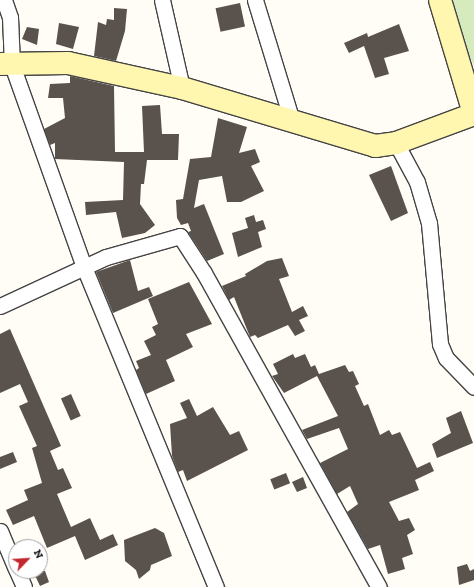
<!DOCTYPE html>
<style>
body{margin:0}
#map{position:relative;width:474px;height:587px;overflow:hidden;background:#fffdf5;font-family:"Zilla Slab",serif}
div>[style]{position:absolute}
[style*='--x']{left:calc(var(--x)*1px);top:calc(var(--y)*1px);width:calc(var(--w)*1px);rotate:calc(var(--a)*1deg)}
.green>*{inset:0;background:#d5ebbd}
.building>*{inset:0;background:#5a524d;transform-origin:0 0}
.roads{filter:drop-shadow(1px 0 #444) drop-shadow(-1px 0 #444) drop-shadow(0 1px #444) drop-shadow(0 -1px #444)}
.street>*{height:15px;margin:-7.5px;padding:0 7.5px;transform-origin:7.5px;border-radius:7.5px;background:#fff}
.secondary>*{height:22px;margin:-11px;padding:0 11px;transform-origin:11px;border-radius:11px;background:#fff6b0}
span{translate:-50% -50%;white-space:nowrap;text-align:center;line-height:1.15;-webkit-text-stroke:4px #fff;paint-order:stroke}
.north{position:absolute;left:8px;top:539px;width:40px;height:40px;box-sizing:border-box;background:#fff;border:1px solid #a0a0a0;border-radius:50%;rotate:65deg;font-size:11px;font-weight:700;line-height:16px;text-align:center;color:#111}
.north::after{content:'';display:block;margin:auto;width:14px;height:18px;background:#c4262e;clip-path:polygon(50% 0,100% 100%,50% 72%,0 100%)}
</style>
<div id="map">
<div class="green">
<i style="clip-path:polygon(444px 0,474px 0,474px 66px)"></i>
</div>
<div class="building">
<i style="left:240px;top:3px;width:24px;height:25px;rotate:78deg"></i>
<i style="clip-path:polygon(114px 8px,127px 9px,125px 31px,116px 61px,94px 56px,98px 22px,106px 25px,107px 19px,114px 20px)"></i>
<i style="clip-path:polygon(59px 23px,79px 27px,73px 49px,56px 44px)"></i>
<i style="clip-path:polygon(399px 24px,409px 51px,384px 58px,389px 74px,375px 78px,364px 46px,349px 53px,344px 43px,367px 33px,368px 37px)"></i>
<i style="clip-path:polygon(27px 27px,39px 29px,37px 45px,22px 39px)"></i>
<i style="clip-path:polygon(70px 76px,114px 86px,115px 152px,144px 152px,142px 106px,160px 105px,162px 134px,179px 134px,178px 160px,147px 160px,144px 184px,141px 184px,140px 204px,155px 225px,145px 233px,122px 238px,116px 212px,86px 215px,85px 202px,123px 200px,124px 162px,55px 159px,55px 143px,50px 145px,44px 129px,65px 118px,63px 98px,48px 98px,50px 84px,70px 83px)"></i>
<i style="clip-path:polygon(218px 118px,247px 127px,239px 153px,255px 149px,260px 162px,251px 166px,264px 191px,241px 202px,227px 202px,222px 176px,199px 180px,194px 208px,204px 204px,224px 254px,207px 261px,188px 232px,191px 231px,188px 223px,181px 225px,177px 218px,176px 200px,183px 199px,190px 159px,211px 157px)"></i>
<i style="clip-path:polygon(391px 166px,408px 213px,391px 221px,369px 175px)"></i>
<i style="clip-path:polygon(254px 215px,256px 222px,263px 220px,266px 229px,258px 232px,262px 247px,238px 257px,232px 233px,248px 228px,245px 218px)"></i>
<i style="clip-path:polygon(282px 258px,289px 276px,279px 279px,292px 312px,303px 306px,308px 316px,299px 320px,305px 331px,295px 336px,288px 325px,258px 338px,255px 335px,250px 337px,234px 297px,229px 300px,222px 286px,246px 276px,245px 274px,267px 261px)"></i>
<i style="clip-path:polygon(130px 260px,138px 291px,149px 287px,153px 296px,113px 313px,96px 272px)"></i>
<i style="clip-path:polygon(189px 282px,212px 324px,186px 334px,193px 347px,166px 360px,175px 381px,146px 394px,136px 370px,139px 368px,136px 361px,151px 355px,144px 341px,156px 335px,152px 327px,158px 324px,148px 299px)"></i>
<i style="clip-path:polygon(10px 329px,61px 446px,50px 451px,58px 470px,63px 468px,72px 488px,57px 494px,71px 527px,90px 518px,100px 540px,113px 534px,118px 545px,85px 560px,75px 536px,47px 548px,34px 516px,13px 525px,6px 510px,28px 500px,24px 490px,42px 483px,32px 448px,37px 446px,19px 406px,28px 402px,20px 384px,0 393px,0 334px)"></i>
<i style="clip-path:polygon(293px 354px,295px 358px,305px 354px,311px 367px,315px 365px,319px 374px,345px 365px,349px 372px,353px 371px,359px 384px,355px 386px,364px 406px,368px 404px,380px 435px,389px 430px,392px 435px,400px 432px,417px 468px,430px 462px,434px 471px,415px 480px,419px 490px,389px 502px,399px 521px,409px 518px,415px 530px,407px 535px,413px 554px,402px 558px,405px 569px,388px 574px,380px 545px,368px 549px,347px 512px,358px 504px,350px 486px,337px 494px,320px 463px,348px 449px,339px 428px,307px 439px,302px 430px,338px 416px,317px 376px,284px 393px,272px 376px,278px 374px,273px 364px)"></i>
<i style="left:71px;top:394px;width:24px;height:11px;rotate:66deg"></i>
<i style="clip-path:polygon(189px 399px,197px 416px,213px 407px,230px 435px,239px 431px,248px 450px,187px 481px,183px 470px,178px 472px,172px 456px,170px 424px,187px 418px,180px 403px)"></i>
<i style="clip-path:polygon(461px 411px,473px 443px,437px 458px,432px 444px,451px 433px,446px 418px)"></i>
<i style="clip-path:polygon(13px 452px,17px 462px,0 469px,0 457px)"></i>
<i style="left:286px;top:473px;width:11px;height:17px;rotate:68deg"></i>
<i style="clip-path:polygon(303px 477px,307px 488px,297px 492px,292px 482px)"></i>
<i style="clip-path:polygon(155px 528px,164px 533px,172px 556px,151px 565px,150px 570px,139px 579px,136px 570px,125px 561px,124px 540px)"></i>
<i style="clip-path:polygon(467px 564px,470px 571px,474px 569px,474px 580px,459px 585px,457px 567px)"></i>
<i style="clip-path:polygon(33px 571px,45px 571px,49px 582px,40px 586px)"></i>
</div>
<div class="roads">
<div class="street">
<i style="--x:4;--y:0;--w:18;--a:71"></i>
<i style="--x:10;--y:17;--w:48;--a:87.6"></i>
<i style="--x:12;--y:65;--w:214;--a:70.4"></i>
<i style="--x:84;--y:267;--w:346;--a:67.6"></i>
<i style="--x:162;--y:0;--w:90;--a:77.2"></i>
<i style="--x:255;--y:0;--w:127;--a:73"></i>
<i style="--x:396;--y:143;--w:44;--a:61.7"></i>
<i style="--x:417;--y:182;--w:43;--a:73.7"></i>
<i style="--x:429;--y:223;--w:121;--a:84.8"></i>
<i style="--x:440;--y:344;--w:15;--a:67"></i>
<i style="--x:446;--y:358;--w:40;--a:46"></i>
<i style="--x:0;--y:306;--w:117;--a:-24.8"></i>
<i style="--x:106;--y:257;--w:77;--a:-15.8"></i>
<i style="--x:180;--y:236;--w:44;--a:57"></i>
<i style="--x:204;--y:273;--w:359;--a:60.9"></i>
<i style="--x:0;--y:531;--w:41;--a:67.2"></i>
<i style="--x:17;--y:571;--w:17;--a:66"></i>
</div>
<div class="secondary">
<i style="--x:440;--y:0;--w:118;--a:73.3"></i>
<i style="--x:0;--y:64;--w:68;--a:-0.8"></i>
<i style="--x:68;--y:63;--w:117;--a:12.4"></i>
<i style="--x:182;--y:88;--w:202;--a:16.7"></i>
<i style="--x:375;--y:146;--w:21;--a:-8"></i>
<i style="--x:396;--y:143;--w:83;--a:-20.4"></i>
</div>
</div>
<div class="north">N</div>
</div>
